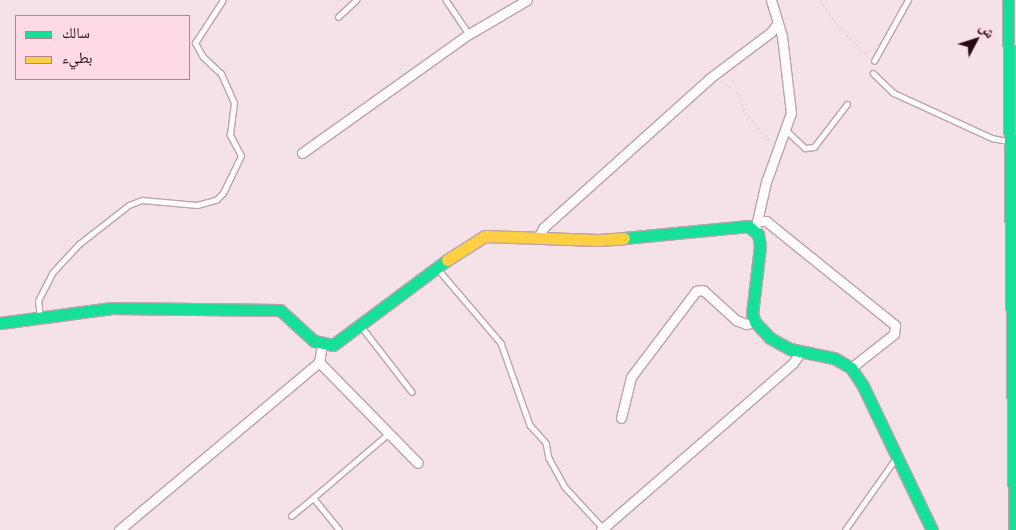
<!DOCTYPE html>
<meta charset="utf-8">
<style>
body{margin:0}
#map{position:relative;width:1016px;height:530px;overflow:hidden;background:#f5e2e8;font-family:Poppins,"Noto Naskh Arabic",sans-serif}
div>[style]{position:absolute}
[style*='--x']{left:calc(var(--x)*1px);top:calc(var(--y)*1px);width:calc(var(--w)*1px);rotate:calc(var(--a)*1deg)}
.path>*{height:1px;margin-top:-0.5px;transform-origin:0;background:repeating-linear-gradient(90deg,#d2cbce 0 2.5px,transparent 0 5px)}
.roads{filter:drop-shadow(1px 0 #bba3ac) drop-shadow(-1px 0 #bba3ac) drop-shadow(0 1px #bba3ac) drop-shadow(0 -1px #bba3ac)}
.lane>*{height:4.5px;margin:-2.25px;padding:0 2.25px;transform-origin:2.25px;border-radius:2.25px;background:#fefbfc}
.street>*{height:9px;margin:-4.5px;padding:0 4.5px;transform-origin:4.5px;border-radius:4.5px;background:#fefbfc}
.fast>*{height:11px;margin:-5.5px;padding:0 5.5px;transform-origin:5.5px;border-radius:5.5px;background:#16e098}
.slow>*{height:11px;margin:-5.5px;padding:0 5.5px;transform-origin:5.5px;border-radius:5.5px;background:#ffcf43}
span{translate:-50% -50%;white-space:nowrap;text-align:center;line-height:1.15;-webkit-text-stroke:5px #fddae5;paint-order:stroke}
.legend{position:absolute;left:15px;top:15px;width:175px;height:65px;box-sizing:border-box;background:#fddae5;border:1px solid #a88792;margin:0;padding:6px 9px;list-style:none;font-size:15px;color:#280a16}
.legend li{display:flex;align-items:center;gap:10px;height:25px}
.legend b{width:25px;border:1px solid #a88792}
.north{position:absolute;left:951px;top:15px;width:50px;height:50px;-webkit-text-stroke:4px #fddae5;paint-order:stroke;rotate:50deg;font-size:14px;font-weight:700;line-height:20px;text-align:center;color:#280a16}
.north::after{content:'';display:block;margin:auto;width:18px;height:22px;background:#280a16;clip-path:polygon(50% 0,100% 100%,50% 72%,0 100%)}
</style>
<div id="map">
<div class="path">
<i style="--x:820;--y:0;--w:33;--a:55"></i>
<i style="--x:839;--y:27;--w:41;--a:45"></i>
<i style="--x:721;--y:80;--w:23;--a:38"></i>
<i style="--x:739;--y:94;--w:19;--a:72"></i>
<i style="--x:745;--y:112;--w:42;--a:49.8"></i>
</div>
<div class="roads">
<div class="lane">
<i style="--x:446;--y:0;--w:41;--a:55.9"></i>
<i style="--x:338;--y:17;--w:25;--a:-43"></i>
<i style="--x:874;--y:61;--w:70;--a:-60.9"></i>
<i style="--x:873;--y:73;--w:29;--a:44"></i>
<i style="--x:894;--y:93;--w:108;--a:24.7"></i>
<i style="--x:992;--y:138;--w:16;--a:11"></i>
<i style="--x:787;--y:131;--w:25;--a:43"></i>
<i style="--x:805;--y:148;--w:9;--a:-6"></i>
<i style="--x:814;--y:147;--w:54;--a:-52.5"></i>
<i style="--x:437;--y:268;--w:99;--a:49.5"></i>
<i style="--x:501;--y:343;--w:87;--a:70.5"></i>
<i style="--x:530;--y:425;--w:24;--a:48"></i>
<i style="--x:546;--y:443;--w:15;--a:79"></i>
<i style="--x:549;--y:458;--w:33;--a:61"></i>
<i style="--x:565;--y:487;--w:56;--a:47.2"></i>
<i style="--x:40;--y:317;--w:16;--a:-97"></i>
<i style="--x:38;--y:301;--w:31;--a:-63"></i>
<i style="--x:52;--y:273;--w:40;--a:-47"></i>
<i style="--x:79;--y:244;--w:63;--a:-38"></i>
<i style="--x:129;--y:205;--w:14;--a:-21"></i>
<i style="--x:142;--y:200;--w:55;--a:5.2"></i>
<i style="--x:197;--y:205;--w:20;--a:-15"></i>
<i style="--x:216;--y:200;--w:10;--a:-45"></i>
<i style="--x:223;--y:193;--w:41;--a:-64.1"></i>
<i style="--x:241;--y:156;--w:24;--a:-118"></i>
<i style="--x:230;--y:135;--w:32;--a:-83"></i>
<i style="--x:234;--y:103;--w:32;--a:-114"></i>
<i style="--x:221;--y:74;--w:25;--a:-137"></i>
<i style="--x:203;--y:57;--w:16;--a:-120"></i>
<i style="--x:195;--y:43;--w:51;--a:-56.9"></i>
<i style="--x:361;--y:326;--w:83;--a:52.3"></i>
<i style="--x:291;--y:516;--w:28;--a:-39"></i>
<i style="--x:339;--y:530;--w:41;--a:-129.1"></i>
<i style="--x:313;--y:498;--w:100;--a:-40.5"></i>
<i style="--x:845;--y:530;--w:88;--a:-54.7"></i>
</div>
<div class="street">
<i style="--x:302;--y:153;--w:205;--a:-35.5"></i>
<i style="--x:469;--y:34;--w:67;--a:-30.4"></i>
<i style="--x:758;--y:221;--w:8;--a:0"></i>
<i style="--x:766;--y:221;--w:166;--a:38.9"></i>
<i style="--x:895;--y:325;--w:9;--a:96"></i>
<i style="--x:894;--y:334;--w:55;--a:141.7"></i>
<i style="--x:756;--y:226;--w:45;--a:-77.2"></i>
<i style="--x:766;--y:182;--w:73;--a:-70.1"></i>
<i style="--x:791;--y:113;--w:78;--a:-96.7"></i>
<i style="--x:782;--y:36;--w:38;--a:-107"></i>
<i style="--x:539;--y:236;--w:9;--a:-63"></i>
<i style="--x:543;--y:228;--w:224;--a:-41.9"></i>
<i style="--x:710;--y:78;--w:76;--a:-37"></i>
<i style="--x:771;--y:32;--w:11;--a:-52"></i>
<i style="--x:322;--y:345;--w:17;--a:100"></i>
<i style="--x:319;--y:362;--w:141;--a:45.6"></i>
<i style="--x:621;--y:418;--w:42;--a:-76.3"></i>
<i style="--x:631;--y:377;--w:108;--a:-52.9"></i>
<i style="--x:696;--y:291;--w:7;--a:-8"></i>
<i style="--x:703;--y:290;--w:45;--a:42.3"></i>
<i style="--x:736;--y:320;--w:11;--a:22"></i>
<i style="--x:746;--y:324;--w:9;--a:-13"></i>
<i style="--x:119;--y:530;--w:261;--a:-40"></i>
<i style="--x:601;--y:530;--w:254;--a:-41"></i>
<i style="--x:793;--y:363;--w:12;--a:-55"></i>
</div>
<div class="fast">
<i style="--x:1008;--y:0;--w:530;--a:89.35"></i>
<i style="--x:624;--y:238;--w:125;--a:-5.5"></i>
<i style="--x:748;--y:226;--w:13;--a:39"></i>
<i style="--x:758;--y:234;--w:12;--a:81"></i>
<i style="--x:760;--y:246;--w:68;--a:96.7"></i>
<i style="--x:752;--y:314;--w:9;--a:69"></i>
<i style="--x:755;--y:322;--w:22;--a:47"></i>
<i style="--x:770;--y:338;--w:23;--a:29"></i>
<i style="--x:790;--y:349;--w:45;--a:11.6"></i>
<i style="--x:834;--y:358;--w:20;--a:30"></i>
<i style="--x:851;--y:368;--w:22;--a:56"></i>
<i style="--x:863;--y:386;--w:160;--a:64.4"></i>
<i style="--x:0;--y:323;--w:113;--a:-7.6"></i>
<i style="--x:112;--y:308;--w:168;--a:0.7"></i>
<i style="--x:280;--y:310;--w:46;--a:42.4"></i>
<i style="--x:314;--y:341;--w:19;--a:12"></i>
<i style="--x:333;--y:345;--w:142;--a:-36.7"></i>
</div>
<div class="slow">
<i style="--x:447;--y:260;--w:45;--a:-32.3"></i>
<i style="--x:485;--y:236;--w:113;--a:2"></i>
<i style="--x:598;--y:240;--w:26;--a:-4"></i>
</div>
</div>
<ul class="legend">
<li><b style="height:6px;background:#16e098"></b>سالك</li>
<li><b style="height:6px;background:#ffcf43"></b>بطيء</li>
</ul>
<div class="north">ش</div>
</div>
